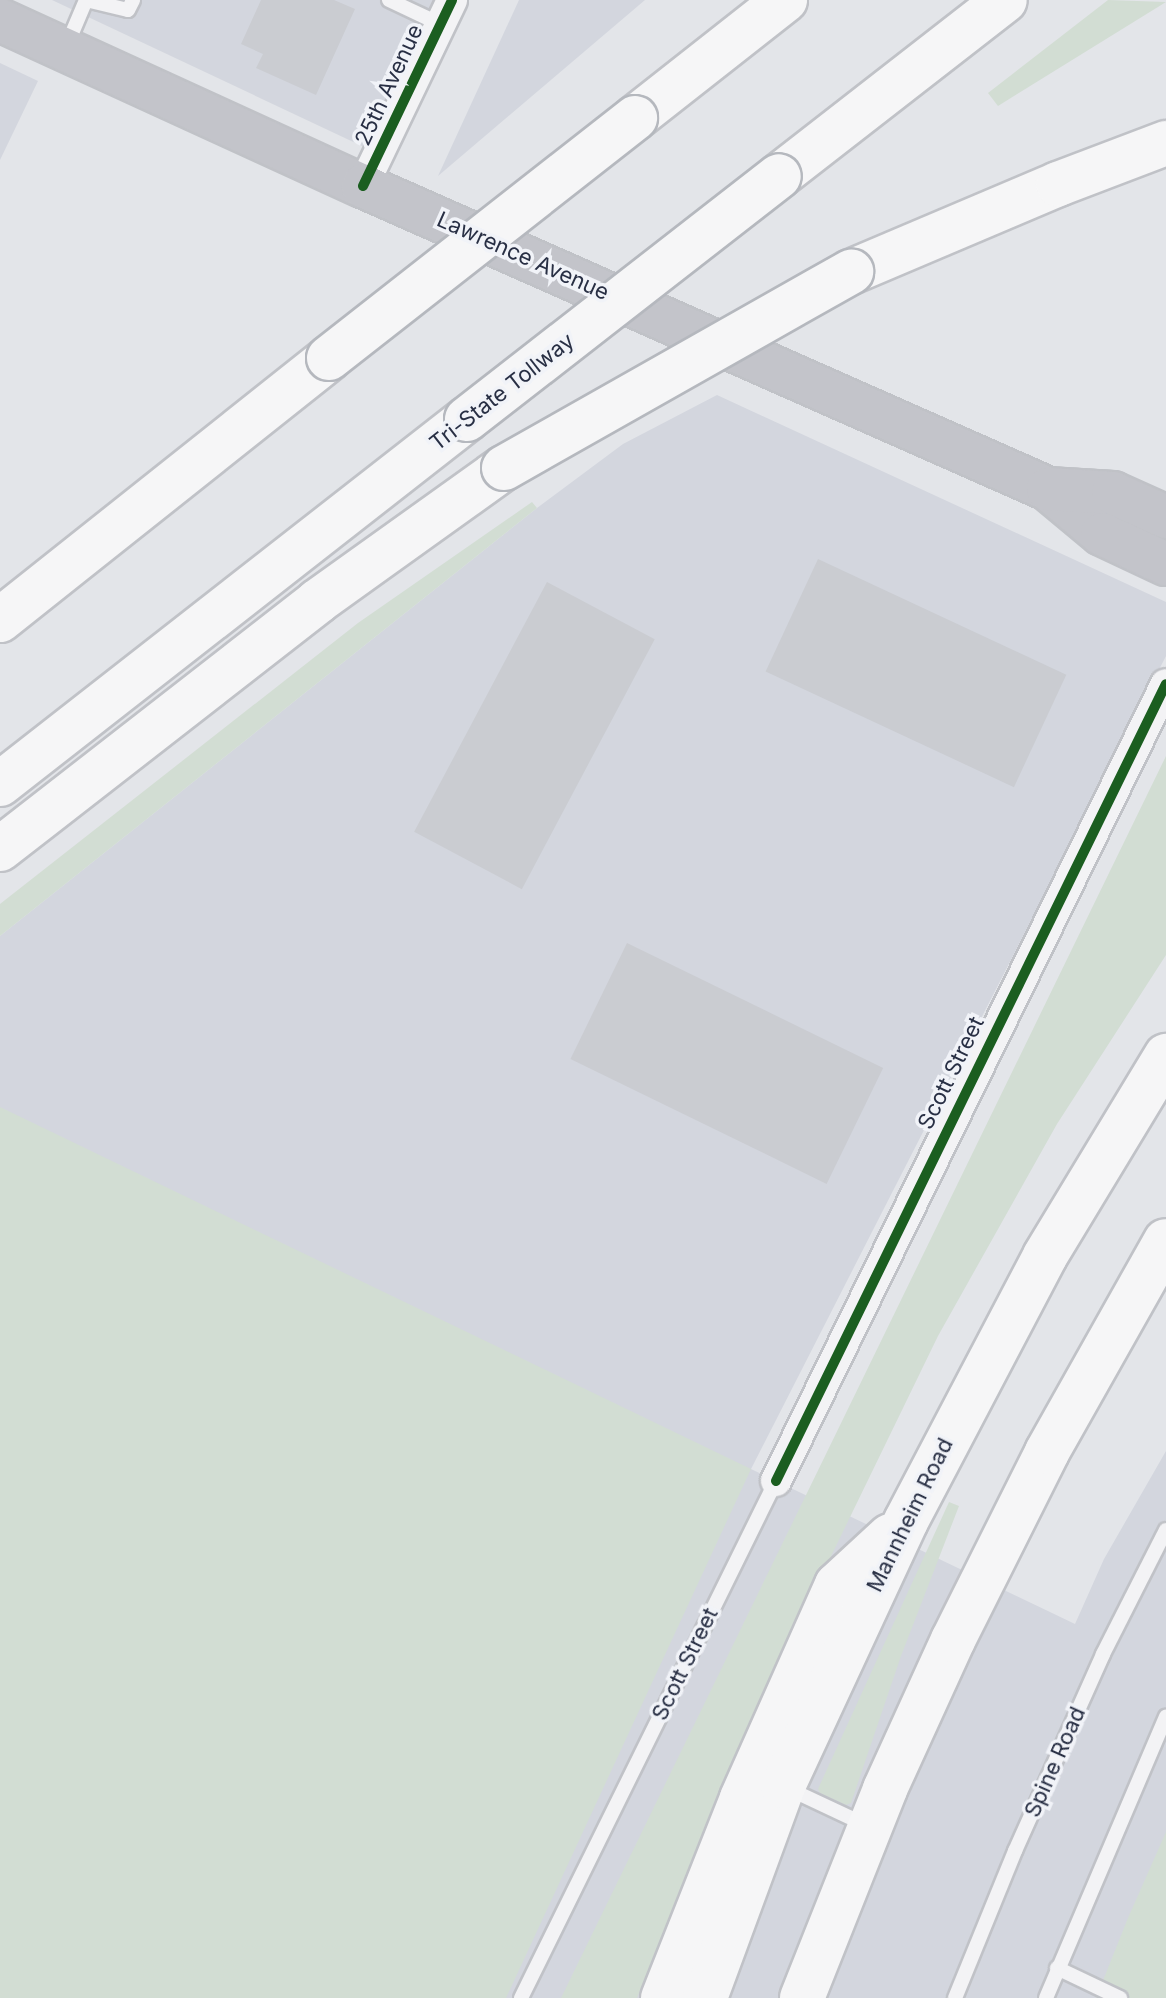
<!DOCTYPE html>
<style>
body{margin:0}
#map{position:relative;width:1166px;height:1998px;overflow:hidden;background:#e3e5e9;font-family:Inter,sans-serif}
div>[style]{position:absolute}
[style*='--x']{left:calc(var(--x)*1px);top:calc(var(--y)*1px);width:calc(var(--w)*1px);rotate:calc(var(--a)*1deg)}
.built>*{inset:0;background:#d3d6de}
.green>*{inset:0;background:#d2ddd3}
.building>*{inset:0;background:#caccd1;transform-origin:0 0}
.roads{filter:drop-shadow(2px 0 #c0c2c7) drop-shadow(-2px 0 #c0c2c7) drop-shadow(0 2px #c0c2c7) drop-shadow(0 -2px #c0c2c7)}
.lane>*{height:14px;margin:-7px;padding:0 7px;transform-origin:7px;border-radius:7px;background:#f3f3f5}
.street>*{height:30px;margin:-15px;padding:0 15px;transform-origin:15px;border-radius:15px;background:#f3f3f5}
.secondary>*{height:42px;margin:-21px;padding:0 21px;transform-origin:21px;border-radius:21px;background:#c3c4ca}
.primary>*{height:44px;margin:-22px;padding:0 22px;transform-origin:22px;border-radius:22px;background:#f6f6f7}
.highway>*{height:44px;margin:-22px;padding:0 22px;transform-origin:22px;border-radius:22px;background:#f6f6f7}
.bridges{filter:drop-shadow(2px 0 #b5b8be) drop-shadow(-2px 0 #b5b8be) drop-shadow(0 2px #b5b8be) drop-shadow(0 -2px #b5b8be)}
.highway-bridge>*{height:44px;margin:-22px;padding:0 22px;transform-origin:22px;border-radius:22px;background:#f6f6f7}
.cycleway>*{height:10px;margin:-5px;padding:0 5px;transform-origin:5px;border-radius:5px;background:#1b5e20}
span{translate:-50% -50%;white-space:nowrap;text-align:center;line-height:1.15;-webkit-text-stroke:7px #f1f3f8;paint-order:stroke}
.street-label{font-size:22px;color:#282f44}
</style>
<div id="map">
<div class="built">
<i style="clip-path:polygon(52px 0,436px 0,364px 147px)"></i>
<i style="clip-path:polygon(519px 0,645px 0,438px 176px)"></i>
<i style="clip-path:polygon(0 63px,38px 81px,0 160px)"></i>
<i style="clip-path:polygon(717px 395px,1166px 602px,1166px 656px,751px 1469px,1075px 1624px,1104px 1559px,1166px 1451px,1166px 1998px,0 1998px,0 936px,537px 508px,623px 444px)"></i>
</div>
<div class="green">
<i style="clip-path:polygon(1108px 0,1166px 2px,998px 106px,988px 93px)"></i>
<i style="clip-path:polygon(532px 502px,537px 508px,0 936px,0 904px,358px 623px)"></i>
<i style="clip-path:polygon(1166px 756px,1166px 955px,1057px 1124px,938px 1336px,750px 1723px,637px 1998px,561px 1998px)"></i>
<i style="clip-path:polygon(0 1107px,751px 1469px,506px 1998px,0 1998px)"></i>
<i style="clip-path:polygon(949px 1502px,959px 1506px,901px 1656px,851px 1803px,846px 1805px,820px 1793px,818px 1789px)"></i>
<i style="clip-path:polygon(1166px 1832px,1166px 1998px,1096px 1998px,1128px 1918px)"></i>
</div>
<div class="building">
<i style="clip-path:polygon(261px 0,334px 0,355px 9px,316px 95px,256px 68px,263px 54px,241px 44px)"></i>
<i style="left:818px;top:559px;width:274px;height:124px;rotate:25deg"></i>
<i style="left:547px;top:582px;width:122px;height:283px;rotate:28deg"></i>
<i style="left:627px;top:943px;width:285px;height:129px;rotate:26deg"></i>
</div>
<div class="roads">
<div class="lane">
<i style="--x:389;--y:0;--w:56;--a:25.2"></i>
<i style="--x:67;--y:45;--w:49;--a:-67.1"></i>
<i style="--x:86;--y:0;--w:43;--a:13.4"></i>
<i style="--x:128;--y:10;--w:11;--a:-63"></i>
<i style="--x:787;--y:1788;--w:87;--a:25.1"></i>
<i style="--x:1057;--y:1968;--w:70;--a:25.5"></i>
<i style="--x:521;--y:1998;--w:576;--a:-63.75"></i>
<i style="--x:955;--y:1998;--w:159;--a:-67.8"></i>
<i style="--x:1015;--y:1851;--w:216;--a:-65.9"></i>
<i style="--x:1103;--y:1654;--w:139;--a:-63.1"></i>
<i style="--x:1046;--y:1998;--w:306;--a:-66.9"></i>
</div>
<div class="street">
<i style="--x:363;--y:186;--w:206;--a:-64.4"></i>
<i style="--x:776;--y:1481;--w:887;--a:-63.93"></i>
</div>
<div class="secondary">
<i style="--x:0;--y:20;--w:399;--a:24.6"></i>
<i style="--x:363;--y:186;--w:749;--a:23.86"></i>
<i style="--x:1048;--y:489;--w:70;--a:39.8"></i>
<i style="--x:1102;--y:534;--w:71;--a:25.1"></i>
<i style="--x:1048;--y:489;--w:65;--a:3.5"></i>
<i style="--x:1113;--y:493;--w:58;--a:24.4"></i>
</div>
<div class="primary">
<i style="--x:663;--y:1998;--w:215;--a:-68.4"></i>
<i style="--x:742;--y:1798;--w:233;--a:-66"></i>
<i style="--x:837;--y:1585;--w:72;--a:-42.8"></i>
<i style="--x:705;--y:1998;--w:226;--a:-69.8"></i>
<i style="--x:783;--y:1786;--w:292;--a:-65.1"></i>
<i style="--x:906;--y:1521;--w:299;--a:-62.3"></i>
<i style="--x:1045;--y:1256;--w:234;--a:-58.8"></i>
<i style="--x:802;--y:1998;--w:225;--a:-68.3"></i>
<i style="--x:885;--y:1789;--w:164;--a:-65.5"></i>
<i style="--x:953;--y:1640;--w:210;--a:-63.4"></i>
<i style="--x:1047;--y:1452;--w:242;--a:-60.6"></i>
</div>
<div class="highway">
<i style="--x:635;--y:118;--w:191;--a:-38.2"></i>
<i style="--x:779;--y:176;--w:286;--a:-37.9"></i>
<i style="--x:851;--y:272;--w:225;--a:-23"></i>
<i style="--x:1058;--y:184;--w:116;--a:-20.8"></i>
<i style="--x:0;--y:620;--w:421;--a:-38.5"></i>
<i style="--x:0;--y:784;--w:593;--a:-38.01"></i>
<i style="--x:0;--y:849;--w:403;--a:-37.9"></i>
<i style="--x:318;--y:601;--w:229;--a:-35.6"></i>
</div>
</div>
<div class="bridges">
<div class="highway-bridge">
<i style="--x:329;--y:358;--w:389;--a:-38.1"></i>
<i style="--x:467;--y:419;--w:395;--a:-37.9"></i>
<i style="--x:504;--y:468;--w:399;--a:-29.5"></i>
</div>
</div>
<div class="cycleway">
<i style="--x:363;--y:186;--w:206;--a:-64.4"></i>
<i style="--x:776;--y:1481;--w:887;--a:-63.93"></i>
</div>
<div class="street-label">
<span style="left:389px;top:85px;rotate:-65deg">25th Avenue</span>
<span style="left:523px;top:256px;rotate:24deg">Lawrence Avenue</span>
<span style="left:502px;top:392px;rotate:-38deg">Tri-State Tollway</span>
<span style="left:951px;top:1073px;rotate:-64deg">Scott Street</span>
<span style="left:910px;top:1515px;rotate:-64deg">Mannheim Road</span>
<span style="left:685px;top:1664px;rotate:-64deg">Scott Street</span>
<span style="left:1055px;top:1762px;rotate:-66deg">Spine Road</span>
</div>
</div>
